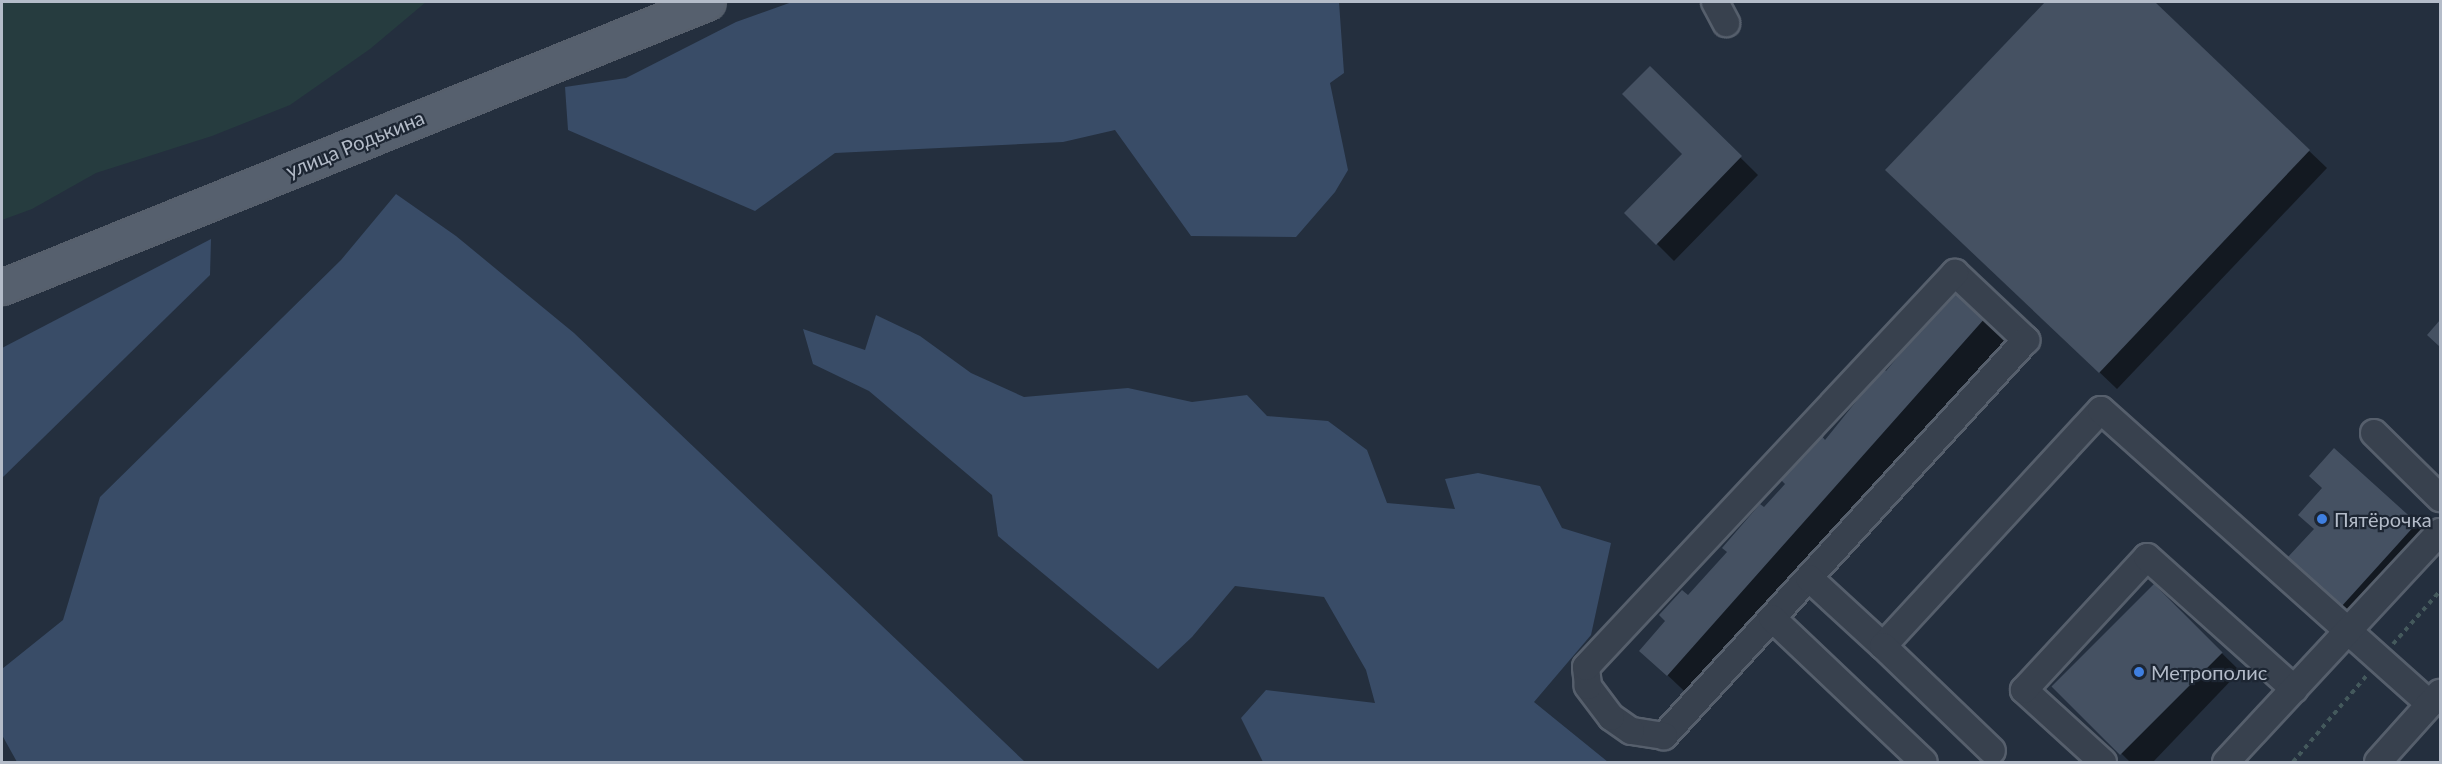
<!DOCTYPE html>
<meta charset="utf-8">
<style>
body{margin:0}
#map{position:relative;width:2442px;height:764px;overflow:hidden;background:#242f3e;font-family:Lato,sans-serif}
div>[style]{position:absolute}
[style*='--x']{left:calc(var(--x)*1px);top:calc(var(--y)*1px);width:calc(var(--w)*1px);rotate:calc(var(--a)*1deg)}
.green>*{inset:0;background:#263c3f}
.water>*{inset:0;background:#394c67}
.shadow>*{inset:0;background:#0007}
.building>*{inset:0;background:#455162;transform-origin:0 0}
.path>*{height:4px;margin-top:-2px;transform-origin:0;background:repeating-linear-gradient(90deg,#44595c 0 4.5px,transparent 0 9px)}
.roads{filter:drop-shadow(2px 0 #565f6c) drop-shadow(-2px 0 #565f6c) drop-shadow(0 2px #565f6c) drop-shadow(0 -2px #565f6c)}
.minor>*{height:26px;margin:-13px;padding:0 13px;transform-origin:13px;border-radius:13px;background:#38414e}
.major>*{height:33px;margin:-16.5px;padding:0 16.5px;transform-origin:16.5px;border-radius:16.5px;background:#56606e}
.dots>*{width:16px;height:16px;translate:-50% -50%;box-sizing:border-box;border:3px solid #1d2633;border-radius:50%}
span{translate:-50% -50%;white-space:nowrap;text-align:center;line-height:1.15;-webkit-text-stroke:4.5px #1d2633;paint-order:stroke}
.street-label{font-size:20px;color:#b4bcc9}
.poi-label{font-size:20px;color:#b4bcc9}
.left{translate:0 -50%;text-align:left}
.frame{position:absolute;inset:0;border:3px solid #b4bcc9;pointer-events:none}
</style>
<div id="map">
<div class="green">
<i style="clip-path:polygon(2px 2px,426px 2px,370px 49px,290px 105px,212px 136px,96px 173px,32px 209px,2px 220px)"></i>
</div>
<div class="water">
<i style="clip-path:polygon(792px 2px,1339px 2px,1344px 73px,1330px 83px,1348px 170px,1335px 192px,1296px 237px,1191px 236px,1115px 130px,1063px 142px,835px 153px,755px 211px,568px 130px,565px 87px,626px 78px,736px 22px)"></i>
<i style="clip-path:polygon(396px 194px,456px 236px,574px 333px,1025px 762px,17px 762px,2px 735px,2px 669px,63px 620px,100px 497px,341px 260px)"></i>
<i style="clip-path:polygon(211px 239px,210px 275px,2px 478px,2px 348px)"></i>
<i style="clip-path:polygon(876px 315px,920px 336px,971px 373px,1024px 397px,1128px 388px,1192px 402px,1247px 395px,1267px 416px,1328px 421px,1367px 450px,1387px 503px,1455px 509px,1445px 479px,1478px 473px,1540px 486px,1562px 528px,1611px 543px,1591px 635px,1534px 702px,1608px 762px,1263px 762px,1241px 718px,1266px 690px,1375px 703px,1366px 670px,1324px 597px,1235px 586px,1192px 637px,1158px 669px,998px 536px,992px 495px,869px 391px,813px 364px,803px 329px,865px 350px)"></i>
</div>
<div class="shadow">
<i style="clip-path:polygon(2047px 2px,2153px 2px,2327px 168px,2117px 389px,1887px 169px)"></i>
<i style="clip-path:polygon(1650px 68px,1758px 175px,1674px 261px,1626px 213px,1684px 154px)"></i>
<i style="clip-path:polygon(1947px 307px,1985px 318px,2017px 349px,1700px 706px,1641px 650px)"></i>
<i style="clip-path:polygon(2335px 450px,2430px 537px,2355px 619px,2303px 572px)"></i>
<i style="clip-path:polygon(2154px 587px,2240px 671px,2153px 762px,2130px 762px,2058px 691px)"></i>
</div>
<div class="building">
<i style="clip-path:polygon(2045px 2px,2155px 2px,2310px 150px,2099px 373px,1885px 170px)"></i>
<i style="clip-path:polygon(1650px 66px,1742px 156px,1656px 245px,1624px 213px,1682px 154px,1622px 94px)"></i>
<i style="clip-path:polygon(1958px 292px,1986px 317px,1667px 676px,1639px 651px,1665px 621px,1659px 615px,1682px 590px,1688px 595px,1727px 552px,1722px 548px,1760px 504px,1764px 507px,1785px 484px,1781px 480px,1821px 435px,1825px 440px,1883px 368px,1886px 371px,1943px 302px,1946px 305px)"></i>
<i style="clip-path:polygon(2440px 320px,2440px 347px,2427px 335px)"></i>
<i style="clip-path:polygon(2334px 448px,2417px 523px,2341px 607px,2287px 558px,2314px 529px,2298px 515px,2322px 488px,2309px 476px)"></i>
<i style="left:2154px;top:584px;width:97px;height:145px;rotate:45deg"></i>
</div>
<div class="path">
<i style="--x:2393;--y:644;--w:71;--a:-48.4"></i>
<i style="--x:2293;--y:762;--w:114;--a:-49.6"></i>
</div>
<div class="roads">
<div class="minor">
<i style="--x:1715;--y:2;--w:24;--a:62"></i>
<i style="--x:1955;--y:273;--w:98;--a:43.3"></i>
<i style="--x:2026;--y:340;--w:537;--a:132.43"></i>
<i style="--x:1664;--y:736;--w:33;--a:-171"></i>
<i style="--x:1631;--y:731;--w:24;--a:-145"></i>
<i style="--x:1611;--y:717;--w:39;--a:-127"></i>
<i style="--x:1588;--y:686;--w:19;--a:-96"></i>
<i style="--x:1586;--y:667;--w:540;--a:-46.88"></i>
<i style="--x:2374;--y:433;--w:93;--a:44.6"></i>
<i style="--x:1809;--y:578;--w:100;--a:42.6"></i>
<i style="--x:1883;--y:646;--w:321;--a:-47.3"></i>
<i style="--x:2101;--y:410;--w:441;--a:41.8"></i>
<i style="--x:1772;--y:618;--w:209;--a:43.5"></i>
<i style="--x:1883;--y:646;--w:151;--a:43.9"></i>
<i style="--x:2103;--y:762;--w:107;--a:-137.7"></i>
<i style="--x:2024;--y:690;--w:181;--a:-47.2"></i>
<i style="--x:2147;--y:557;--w:198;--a:41.9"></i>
<i style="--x:2226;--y:762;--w:314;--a:-47.1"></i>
<i style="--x:2378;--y:762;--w:93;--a:-48.1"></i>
</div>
<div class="major">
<i style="--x:2;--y:287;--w:761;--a:-21.98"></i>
</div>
</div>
<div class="dots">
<i style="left:2322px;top:519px;background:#3f7fe0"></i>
<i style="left:2139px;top:672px;background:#3f7fe0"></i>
</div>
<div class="street-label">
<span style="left:355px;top:144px;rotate:-22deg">улица Родькина</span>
</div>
<div class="poi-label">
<span class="left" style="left:2334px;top:519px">Пятёрочка</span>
<span class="left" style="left:2151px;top:672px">Метрополис</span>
</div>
<div class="frame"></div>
</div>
